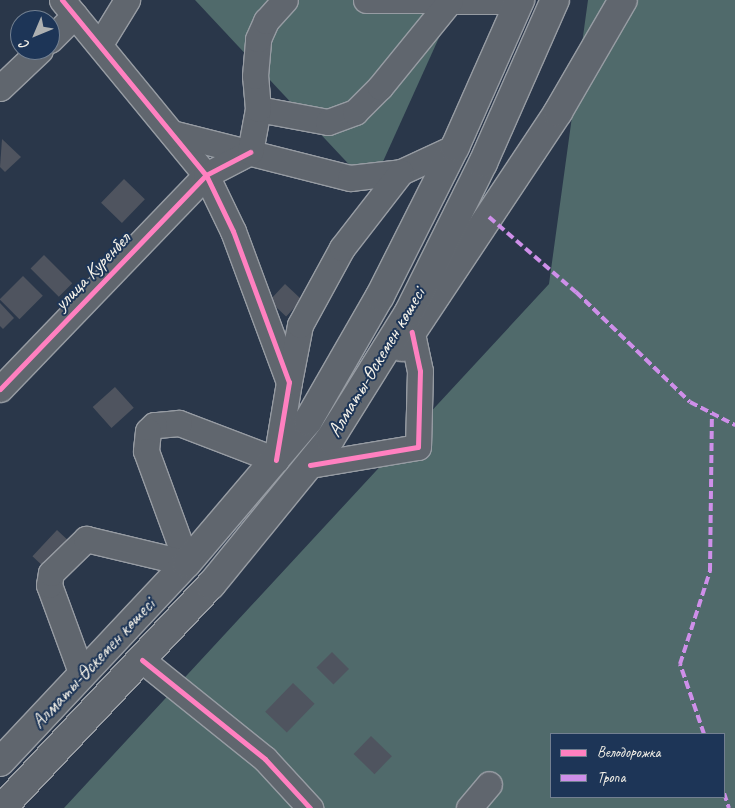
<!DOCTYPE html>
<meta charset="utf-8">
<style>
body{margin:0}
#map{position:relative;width:735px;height:808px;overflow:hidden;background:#2a374a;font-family:Caveat,sans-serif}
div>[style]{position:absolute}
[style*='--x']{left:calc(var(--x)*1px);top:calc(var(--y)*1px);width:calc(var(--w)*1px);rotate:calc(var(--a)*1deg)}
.green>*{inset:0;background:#506a6b}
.building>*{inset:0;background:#4f545f;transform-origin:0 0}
.roads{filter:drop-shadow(1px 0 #979ca3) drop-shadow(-1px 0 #979ca3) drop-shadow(0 1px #979ca3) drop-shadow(0 -1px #979ca3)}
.minor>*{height:25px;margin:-12.5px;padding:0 12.5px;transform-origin:12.5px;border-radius:12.5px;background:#60666e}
.major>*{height:28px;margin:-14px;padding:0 14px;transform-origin:14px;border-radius:14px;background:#60666e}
.highway>*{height:28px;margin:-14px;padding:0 14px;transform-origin:14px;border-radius:14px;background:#60666e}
.quiet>*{height:4px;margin-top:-2px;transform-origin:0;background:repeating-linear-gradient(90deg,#ce8fe9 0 8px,transparent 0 12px)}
.cycleway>*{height:5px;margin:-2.5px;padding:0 2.5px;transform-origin:2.5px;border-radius:2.5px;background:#ff80c0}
span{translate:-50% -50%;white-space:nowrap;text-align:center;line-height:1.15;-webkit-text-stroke:4px #1d3557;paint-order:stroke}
.street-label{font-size:20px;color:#f4f1e8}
.legend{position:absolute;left:550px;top:733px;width:175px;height:65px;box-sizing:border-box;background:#1d3557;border:1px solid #738091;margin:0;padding:6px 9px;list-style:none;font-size:15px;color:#f4f1e8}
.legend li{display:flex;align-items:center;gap:10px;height:25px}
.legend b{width:25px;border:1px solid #738091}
.north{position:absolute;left:10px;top:10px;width:50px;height:50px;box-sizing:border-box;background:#1d3557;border:1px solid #738091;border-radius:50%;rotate:225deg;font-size:14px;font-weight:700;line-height:20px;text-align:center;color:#f4f1e8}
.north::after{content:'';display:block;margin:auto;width:18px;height:22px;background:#adb0b1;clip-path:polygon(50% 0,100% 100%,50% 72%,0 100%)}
</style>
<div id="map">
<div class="green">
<i style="clip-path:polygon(195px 0,456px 0,371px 188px)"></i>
<i style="clip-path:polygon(evenodd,588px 0,735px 0,735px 808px,64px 808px,549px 284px,588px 0,551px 734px,724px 734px,724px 797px,551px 797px,551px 734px)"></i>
</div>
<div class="building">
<i style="clip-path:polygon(2px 139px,21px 157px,5px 172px,0 167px)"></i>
<i style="left:124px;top:179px;width:29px;height:33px;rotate:44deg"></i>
<i style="left:44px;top:255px;width:40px;height:19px;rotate:45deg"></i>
<i style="left:23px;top:276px;width:28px;height:33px;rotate:45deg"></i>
<i style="left:285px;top:284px;width:23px;height:23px;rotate:43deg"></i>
<i style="clip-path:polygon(0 303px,14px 318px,3px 329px,0 326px)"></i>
<i style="left:115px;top:387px;width:28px;height:30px;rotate:48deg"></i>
<i style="left:57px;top:530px;width:19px;height:36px;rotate:43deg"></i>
<i style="left:332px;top:652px;width:24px;height:22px;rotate:45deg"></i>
<i style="left:293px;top:683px;width:30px;height:40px;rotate:44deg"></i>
<i style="left:371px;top:736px;width:29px;height:25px;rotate:44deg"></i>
</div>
<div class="roads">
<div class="minor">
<i style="--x:62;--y:0;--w:227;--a:50.6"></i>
<i style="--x:206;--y:175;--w:62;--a:64.3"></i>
<i style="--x:233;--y:231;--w:161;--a:69.7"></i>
<i style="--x:289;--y:382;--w:79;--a:99.5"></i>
<i style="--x:276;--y:460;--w:104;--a:-159.1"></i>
<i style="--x:179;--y:423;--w:25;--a:175"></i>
<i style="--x:154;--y:425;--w:8;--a:135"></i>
<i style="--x:148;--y:431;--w:20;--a:96"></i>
<i style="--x:146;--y:451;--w:119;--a:69.9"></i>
<i style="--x:366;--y:0;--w:154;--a:0.4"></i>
<i style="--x:50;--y:40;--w:35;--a:-45"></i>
<i style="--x:100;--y:44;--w:52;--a:-58.5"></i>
<i style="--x:0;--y:88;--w:55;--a:-43.5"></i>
<i style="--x:258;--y:109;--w:71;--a:10.5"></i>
<i style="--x:328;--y:122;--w:29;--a:-20"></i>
<i style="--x:355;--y:112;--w:35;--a:-45"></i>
<i style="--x:380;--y:87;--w:111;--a:-50.9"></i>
<i style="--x:172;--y:133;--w:184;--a:14.2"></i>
<i style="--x:350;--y:178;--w:51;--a:-6.7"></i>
<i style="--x:401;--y:172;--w:60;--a:-24.8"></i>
<i style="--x:289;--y:382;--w:58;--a:-79.1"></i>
<i style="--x:300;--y:325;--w:88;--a:-61.4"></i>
<i style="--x:342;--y:248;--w:96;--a:-52.2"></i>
<i style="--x:0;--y:389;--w:297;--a:-46.1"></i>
<i style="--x:206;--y:175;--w:50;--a:-27.6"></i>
<i style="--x:250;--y:152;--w:44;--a:-79.5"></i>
<i style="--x:258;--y:109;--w:33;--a:-95"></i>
<i style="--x:255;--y:76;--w:37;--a:-85"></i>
<i style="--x:258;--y:39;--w:20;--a:-66"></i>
<i style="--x:266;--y:21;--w:28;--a:-48"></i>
<i style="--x:310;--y:465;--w:109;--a:-9.5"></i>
<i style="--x:418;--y:447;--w:76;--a:-88.5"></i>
<i style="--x:420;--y:371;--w:40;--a:-102"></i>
<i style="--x:142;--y:660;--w:158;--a:38.8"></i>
<i style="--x:265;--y:759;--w:67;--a:47.4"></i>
<i style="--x:82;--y:675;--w:96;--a:-110.1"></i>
<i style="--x:49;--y:585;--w:12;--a:-81"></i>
<i style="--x:51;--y:573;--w:49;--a:-44.2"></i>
<i style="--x:86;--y:539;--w:104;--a:13.4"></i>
<i style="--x:469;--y:808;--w:31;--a:-50"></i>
</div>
<div class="major">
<i style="--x:402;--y:347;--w:282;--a:-56.4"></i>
<i style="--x:558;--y:112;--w:129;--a:-59.9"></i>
</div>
<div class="highway">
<i style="--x:0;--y:762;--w:273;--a:-46.8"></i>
<i style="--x:187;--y:563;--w:187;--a:-49.6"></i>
<i style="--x:308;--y:421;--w:144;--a:-60.1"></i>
<i style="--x:380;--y:296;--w:167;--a:-63.3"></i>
<i style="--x:455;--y:147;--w:161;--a:-66.1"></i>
<i style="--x:2;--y:808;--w:306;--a:-46.9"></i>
<i style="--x:211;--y:585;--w:188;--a:-50.8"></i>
<i style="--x:330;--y:439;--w:150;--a:-58.1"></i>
<i style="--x:409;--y:312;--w:166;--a:-63.6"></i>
<i style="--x:483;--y:163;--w:178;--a:-66.2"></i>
</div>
</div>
<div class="quiet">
<i style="--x:489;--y:217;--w:115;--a:40.8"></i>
<i style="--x:576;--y:292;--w:158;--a:44"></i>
<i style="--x:690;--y:402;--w:51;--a:27.1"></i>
<i style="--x:704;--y:734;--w:74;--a:-108.9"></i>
<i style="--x:680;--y:664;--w:98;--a:-72.1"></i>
<i style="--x:710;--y:571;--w:158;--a:-89.3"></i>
<i style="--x:724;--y:793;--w:16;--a:72"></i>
</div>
<div class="cycleway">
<i style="--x:62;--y:0;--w:227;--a:50.6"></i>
<i style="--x:206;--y:175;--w:62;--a:64.3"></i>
<i style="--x:233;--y:231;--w:161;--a:69.7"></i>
<i style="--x:289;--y:382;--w:79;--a:99.5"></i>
<i style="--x:0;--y:389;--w:297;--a:-46.1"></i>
<i style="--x:206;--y:175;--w:50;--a:-27.6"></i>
<i style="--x:310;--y:465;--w:109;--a:-9.5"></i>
<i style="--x:418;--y:447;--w:76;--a:-88.5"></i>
<i style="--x:420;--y:371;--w:40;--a:-102"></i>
<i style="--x:142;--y:660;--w:158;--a:38.8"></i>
<i style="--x:265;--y:759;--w:67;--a:47.4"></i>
</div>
<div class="street-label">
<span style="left:92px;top:271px;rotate:-46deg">улица Куренбел</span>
<span style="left:376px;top:362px;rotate:-59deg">Алматы-Өскемен көшесі</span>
<span style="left:93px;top:663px;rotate:-47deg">Алматы-Өскемен көшесі</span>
</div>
<ul class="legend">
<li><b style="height:6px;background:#ff80c0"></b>Велодорожка</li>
<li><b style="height:6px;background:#ce8fe9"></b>Тропа</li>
</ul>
<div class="north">С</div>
</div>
